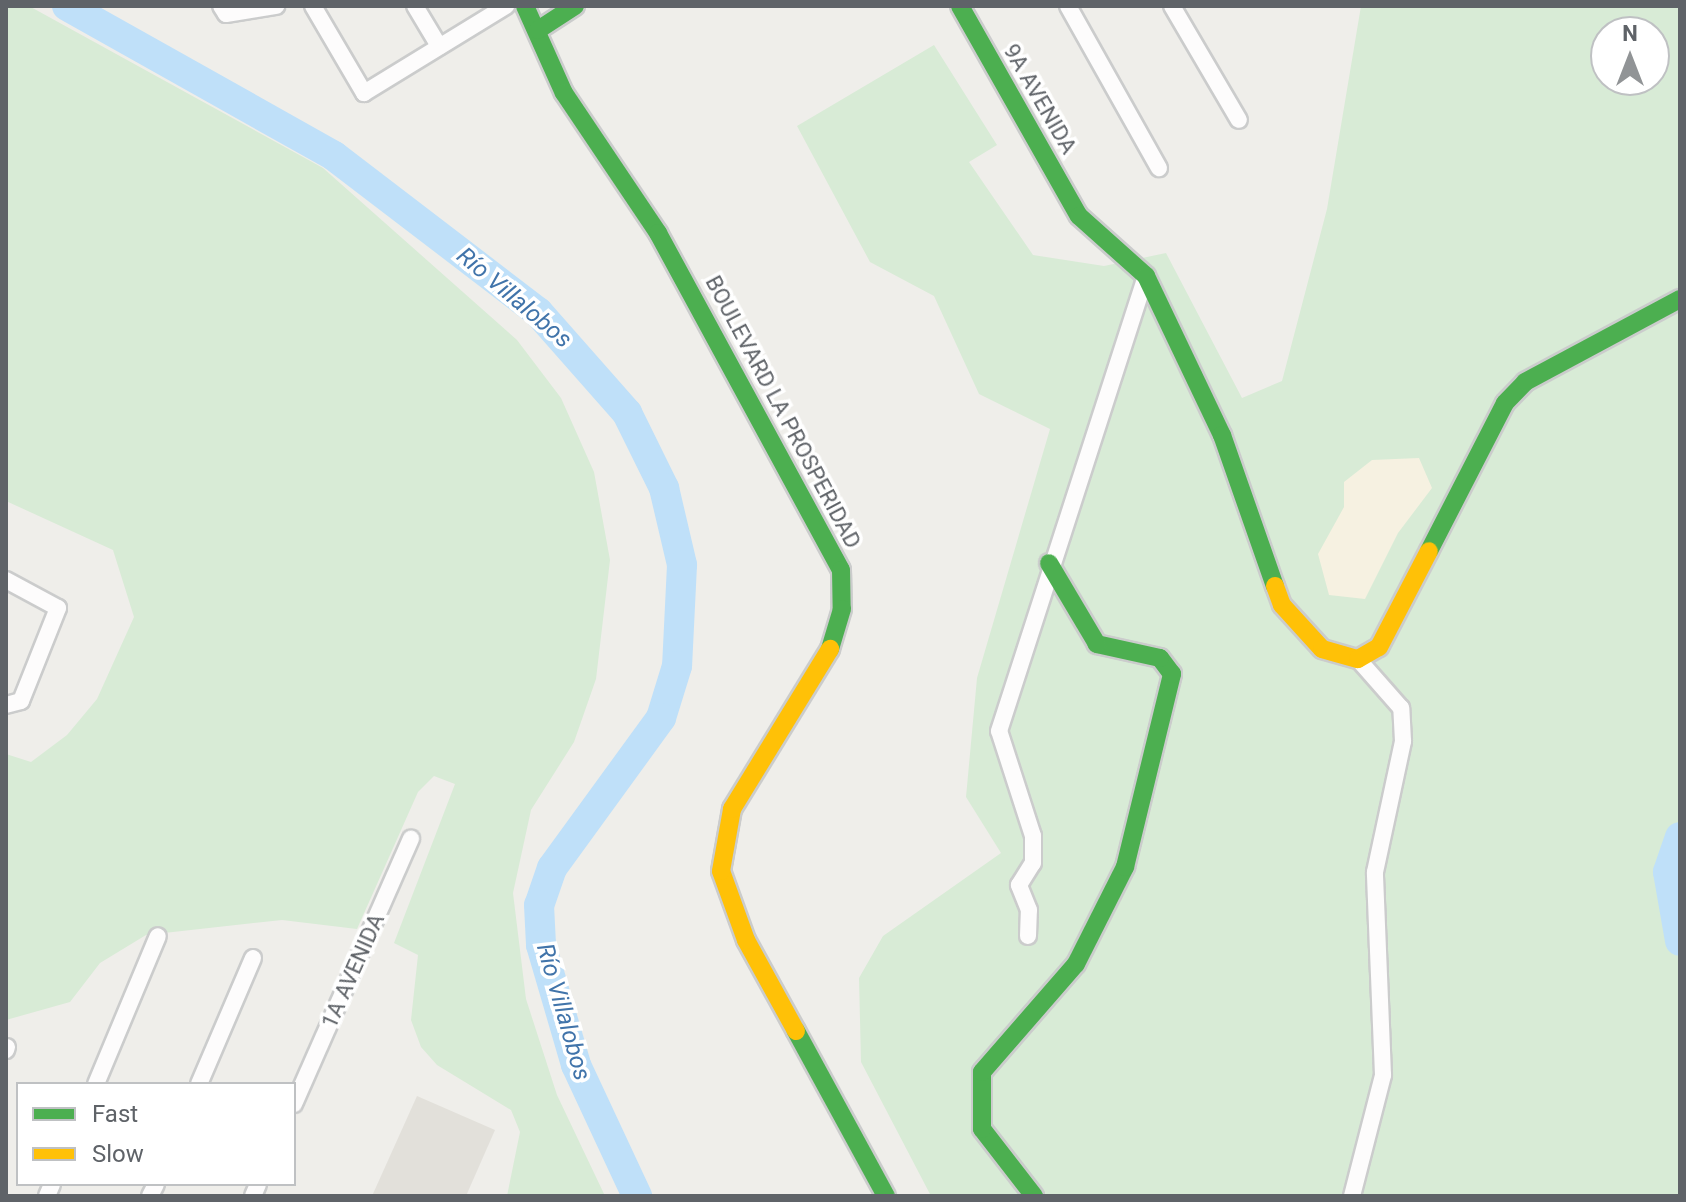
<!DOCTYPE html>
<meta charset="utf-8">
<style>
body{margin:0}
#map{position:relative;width:1686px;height:1202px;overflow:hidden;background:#efeeea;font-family:Roboto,sans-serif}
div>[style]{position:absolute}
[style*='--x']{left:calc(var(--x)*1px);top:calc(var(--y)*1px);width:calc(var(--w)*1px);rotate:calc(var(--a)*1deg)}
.education>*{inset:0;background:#e2e0da}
.green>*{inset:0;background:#d8ebd6}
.sand>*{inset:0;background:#f6f1e1}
.river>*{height:30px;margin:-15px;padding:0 15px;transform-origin:15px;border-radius:15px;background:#bfe0f9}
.roads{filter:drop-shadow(2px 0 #cbcccc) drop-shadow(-2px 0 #cbcccc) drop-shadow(0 2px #cbcccc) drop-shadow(0 -2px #cbcccc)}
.street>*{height:16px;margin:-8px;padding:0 8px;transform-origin:8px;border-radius:8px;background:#fdfcfc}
.fast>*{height:18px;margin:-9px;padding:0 9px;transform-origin:9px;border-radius:9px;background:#4caf50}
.slow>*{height:18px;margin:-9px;padding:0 9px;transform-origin:9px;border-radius:9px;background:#ffc107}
span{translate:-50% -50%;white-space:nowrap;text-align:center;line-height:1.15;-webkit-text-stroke:7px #fff;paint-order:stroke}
.street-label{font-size:22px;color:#5f6368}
.water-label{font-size:24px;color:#4174aa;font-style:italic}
.frame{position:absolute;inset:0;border:8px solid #5f6368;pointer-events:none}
.legend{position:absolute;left:16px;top:1082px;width:280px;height:104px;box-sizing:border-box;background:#fff;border:2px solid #bfc1c3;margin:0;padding:10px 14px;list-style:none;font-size:24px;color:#5f6368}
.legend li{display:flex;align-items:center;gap:16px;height:40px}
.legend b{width:40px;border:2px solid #bfc1c3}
.north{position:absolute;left:1590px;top:16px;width:80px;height:80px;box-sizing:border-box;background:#fff;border:2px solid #bfc1c3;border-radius:50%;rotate:0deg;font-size:22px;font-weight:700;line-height:32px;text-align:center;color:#5f6368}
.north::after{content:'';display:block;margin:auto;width:28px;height:36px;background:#919496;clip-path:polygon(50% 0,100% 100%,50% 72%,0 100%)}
</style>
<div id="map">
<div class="education">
<i style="clip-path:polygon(417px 1096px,495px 1130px,466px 1196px,372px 1196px)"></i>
</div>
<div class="green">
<i style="clip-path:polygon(6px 6px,29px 6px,323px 168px,517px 340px,561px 398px,594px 472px,610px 560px,596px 679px,574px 742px,531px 810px,513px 893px,526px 999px,557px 1095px,605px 1196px,507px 1196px,520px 1132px,511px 1110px,437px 1065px,421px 1047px,411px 1020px,418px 955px,394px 943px,455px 784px,434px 776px,418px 792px,357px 929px,282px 920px,146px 935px,100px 963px,70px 1002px,6px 1020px,6px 754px,31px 762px,67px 735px,97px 699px,134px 617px,113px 550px,6px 501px)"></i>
<i style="clip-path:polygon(evenodd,1361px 6px,1680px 6px,1680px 1196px,931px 1196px,861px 1062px,859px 978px,883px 936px,1001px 853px,966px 797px,977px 678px,1050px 429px,979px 394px,934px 296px,870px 262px,797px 126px,934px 45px,997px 145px,969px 162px,1033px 255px,1104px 266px,1166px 253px,1242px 398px,1282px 381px,1327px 209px,1361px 6px,1606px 32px,1654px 32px,1654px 80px,1606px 80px,1606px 32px)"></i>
</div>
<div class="sand">
<i style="clip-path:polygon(1419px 458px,1432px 488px,1398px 533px,1365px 599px,1329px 595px,1318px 554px,1344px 507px,1344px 482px,1372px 460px)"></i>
</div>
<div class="river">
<i style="--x:67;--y:6;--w:306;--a:29.3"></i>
<i style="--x:334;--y:156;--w:257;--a:37.4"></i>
<i style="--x:538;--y:312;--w:135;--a:48.6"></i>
<i style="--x:627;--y:413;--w:84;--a:63.7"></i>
<i style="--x:664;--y:488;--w:79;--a:76.8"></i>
<i style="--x:682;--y:565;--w:101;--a:92.8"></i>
<i style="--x:677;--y:666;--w:54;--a:107.1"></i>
<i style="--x:661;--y:718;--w:185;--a:126"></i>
<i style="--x:552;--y:868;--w:39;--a:109"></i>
<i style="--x:539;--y:905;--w:40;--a:87.1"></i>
<i style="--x:541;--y:945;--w:125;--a:73.7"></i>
<i style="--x:576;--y:1065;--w:145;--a:65"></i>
<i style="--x:1680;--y:837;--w:37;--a:109"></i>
<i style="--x:1668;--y:872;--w:70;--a:80.1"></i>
</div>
<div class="roads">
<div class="street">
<i style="--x:221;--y:6;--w:9;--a:58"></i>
<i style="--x:226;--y:14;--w:51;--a:-9.1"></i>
<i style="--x:313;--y:6;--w:101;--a:59.6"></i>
<i style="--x:364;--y:93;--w:167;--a:-31.5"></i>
<i style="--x:415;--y:6;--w:47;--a:59"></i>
<i style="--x:1068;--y:6;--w:186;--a:60.7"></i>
<i style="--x:1172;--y:6;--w:132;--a:59.6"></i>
<i style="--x:6;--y:580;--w:59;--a:28.3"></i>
<i style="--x:58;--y:608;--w:100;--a:111.7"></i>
<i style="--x:21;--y:701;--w:16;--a:165"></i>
<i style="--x:1028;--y:936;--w:26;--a:-88"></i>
<i style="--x:1029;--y:910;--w:27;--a:-112"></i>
<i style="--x:1019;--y:885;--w:26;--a:-58"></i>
<i style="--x:1033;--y:863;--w:27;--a:-90"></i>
<i style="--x:1033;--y:836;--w:110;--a:-107.9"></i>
<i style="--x:999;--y:731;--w:478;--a:-72.1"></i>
<i style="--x:6;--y:1050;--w:3;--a:-72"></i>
<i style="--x:96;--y:1084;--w:160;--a:-67.3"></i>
<i style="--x:199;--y:1084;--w:137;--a:-66.8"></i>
<i style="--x:294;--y:1104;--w:290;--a:-66.2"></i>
<i style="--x:47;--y:1196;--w:13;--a:-67"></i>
<i style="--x:150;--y:1196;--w:13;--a:-63"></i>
<i style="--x:253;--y:1196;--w:13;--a:-67"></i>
<i style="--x:1352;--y:1196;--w:125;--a:-75.6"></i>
<i style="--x:1383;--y:1075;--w:203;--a:-92.3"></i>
<i style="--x:1375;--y:872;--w:134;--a:-77.9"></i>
<i style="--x:1403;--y:741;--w:33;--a:-93"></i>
<i style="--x:1401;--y:708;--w:65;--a:-131.3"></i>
</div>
<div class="fast">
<i style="--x:525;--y:6;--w:95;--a:65.9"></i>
<i style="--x:564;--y:93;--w:169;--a:56.1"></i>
<i style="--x:658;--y:233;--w:383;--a:61.5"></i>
<i style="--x:841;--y:570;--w:39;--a:89"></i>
<i style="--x:842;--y:609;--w:42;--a:106.7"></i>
<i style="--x:960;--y:6;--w:241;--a:60.5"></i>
<i style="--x:1079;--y:216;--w:90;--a:41.8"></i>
<i style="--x:1146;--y:276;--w:176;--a:64.5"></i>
<i style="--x:1222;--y:435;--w:160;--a:70.7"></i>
<i style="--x:538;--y:30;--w:44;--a:-33"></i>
<i style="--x:1429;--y:551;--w:166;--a:-62.8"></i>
<i style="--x:1505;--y:403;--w:29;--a:-46"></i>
<i style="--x:1525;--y:382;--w:176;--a:-28.2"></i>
<i style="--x:796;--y:1031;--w:188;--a:61.4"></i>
<i style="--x:1034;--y:1196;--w:85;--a:-127.8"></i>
<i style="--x:982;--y:1129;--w:57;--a:-90"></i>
<i style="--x:982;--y:1072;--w:143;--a:-49"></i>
<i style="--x:1076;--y:964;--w:109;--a:-63.2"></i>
<i style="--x:1125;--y:867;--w:199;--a:-76.3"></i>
<i style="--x:1172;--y:674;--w:20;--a:-127"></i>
<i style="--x:1160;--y:658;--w:65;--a:-167.5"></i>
<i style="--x:1097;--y:644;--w:94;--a:-120.7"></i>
</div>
<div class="slow">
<i style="--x:1275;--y:586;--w:20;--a:70"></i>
<i style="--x:1282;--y:605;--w:59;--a:47.7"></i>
<i style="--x:1322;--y:649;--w:37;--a:16"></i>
<i style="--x:1358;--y:659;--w:24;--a:-30"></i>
<i style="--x:1379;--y:647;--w:108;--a:-62.5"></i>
<i style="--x:796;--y:1031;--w:104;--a:-118.8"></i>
<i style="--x:746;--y:940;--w:73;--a:-109.9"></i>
<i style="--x:721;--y:871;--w:63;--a:-79.9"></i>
<i style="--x:732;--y:809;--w:188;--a:-58.5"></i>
</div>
</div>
<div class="street-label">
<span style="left:1040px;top:99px;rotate:60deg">9A AVENIDA</span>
<span style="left:783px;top:412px;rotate:62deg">BOULEVARD LA PROSPERIDAD</span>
<span style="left:353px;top:971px;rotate:-66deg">1A AVENIDA</span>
</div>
<div class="water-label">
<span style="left:514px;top:298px;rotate:40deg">Río Villalobos</span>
<span style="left:563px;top:1012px;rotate:74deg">Río Villalobos</span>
</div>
<div class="frame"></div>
<ul class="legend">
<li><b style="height:10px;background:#4caf50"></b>Fast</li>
<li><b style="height:10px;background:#ffc107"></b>Slow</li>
</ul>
<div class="north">N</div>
</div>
